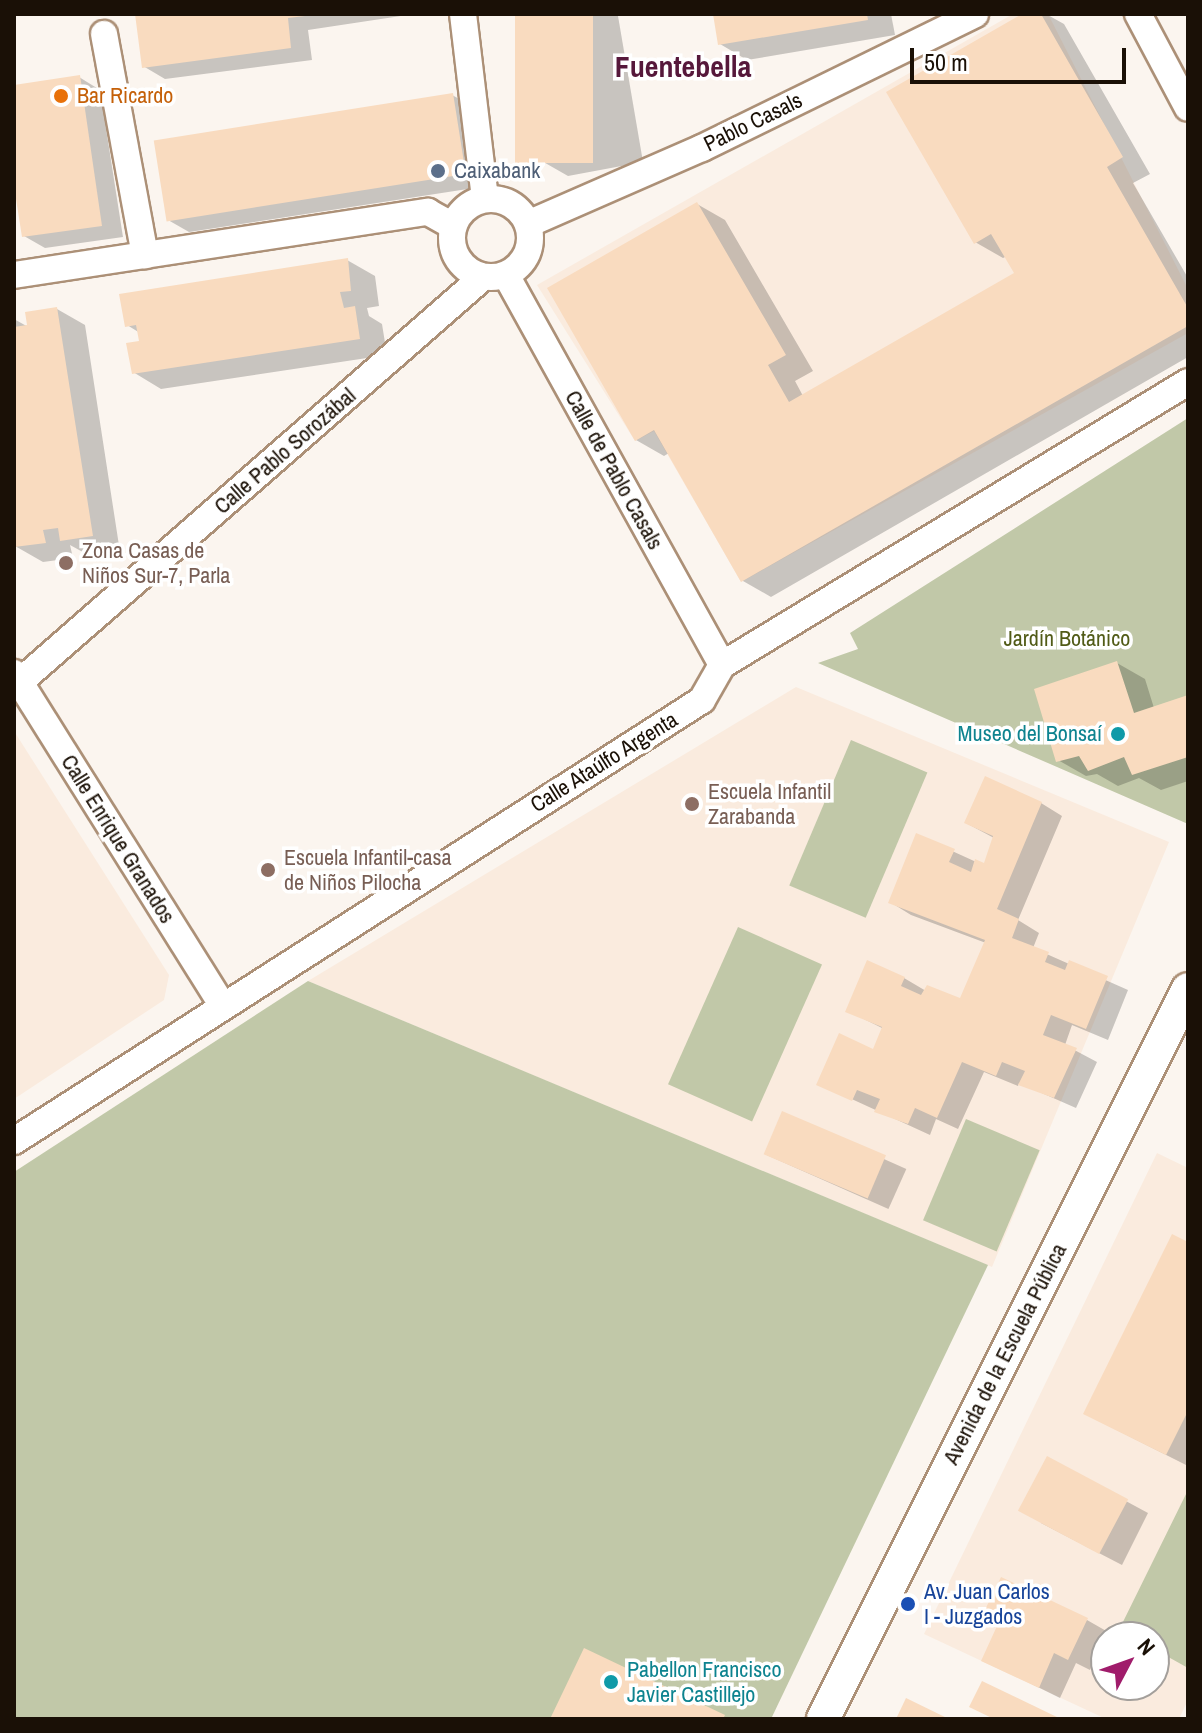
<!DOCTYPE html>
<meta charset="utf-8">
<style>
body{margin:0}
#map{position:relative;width:1202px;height:1733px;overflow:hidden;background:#fbf5ef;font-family:"Archivo Narrow",sans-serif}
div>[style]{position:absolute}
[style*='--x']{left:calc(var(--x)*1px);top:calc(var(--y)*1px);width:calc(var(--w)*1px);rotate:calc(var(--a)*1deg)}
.built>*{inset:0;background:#faebde}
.green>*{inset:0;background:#c1c8a8;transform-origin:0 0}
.shadow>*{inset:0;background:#0003;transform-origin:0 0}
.building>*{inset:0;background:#f9dbbf;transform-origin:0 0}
.roads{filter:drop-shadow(2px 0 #ac9077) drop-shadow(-2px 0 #ac9077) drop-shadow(0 2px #ac9077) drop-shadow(0 -2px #ac9077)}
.minor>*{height:26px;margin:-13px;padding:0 13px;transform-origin:13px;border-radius:13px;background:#fff}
.minor>.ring{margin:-13px;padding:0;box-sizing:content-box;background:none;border:26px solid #fff;border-radius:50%}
.tertiary>*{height:32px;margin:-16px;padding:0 16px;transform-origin:16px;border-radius:16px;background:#fff}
.dots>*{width:22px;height:22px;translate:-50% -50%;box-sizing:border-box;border:4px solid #fff;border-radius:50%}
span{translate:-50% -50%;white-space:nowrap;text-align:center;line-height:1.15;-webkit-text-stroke:7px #fff;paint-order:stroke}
.food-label{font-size:22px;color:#c56008}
.left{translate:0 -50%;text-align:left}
.street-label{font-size:22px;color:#1a1006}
.service-label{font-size:22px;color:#4e5e75}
.education-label{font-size:22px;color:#785e54}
.park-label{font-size:22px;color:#515b17}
.culture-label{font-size:22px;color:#0d838f}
.right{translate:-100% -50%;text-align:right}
.transit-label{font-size:22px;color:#164399}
.district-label{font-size:30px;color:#56183b;font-weight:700}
.frame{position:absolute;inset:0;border:16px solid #1a1006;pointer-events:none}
.north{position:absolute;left:1090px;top:1621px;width:80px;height:80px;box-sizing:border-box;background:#fff;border:2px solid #a39f9b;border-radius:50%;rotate:49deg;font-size:22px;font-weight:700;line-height:32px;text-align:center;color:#1a1006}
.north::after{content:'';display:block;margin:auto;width:28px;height:36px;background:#a01c6b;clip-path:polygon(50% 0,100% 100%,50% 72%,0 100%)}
.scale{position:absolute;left:910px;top:48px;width:216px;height:36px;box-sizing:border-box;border:4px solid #1a1006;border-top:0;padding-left:10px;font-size:24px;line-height:28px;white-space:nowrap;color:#1a1006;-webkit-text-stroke:6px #fff;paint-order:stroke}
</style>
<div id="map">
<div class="built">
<i style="clip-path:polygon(1013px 14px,1048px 14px,1188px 289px,1188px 333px,741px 582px,654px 431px,635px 441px,537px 285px)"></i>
<i style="clip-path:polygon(796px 687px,1169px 842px,992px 1267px,308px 981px)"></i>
<i style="clip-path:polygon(14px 731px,169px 975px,164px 1000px,14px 1099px)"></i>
<i style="clip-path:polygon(evenodd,1157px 1153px,1188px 1168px,1188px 1700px,1179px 1719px,1106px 1719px,924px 1634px,1157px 1153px,1106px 1637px,1154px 1637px,1154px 1685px,1106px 1685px,1106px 1637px)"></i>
</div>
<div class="green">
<i style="clip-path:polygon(1188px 418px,1188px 824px,818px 663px,858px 649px,850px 633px)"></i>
<i style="left:851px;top:740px;width:83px;height:158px;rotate:23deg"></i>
<i style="left:738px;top:927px;width:92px;height:172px;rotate:24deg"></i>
<i style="clip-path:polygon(308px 981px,988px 1265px,771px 1719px,14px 1719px,14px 1172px)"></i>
<i style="left:966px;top:1119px;width:80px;height:110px;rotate:23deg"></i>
<i style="clip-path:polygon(1188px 1490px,1188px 1668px,1154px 1649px,1154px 1637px,1132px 1637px,1119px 1630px)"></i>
</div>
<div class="shadow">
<i style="clip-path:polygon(137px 14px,414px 14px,308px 30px,312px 60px,165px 79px,143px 66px)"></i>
<i style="clip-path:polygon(517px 14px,618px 16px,643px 162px,568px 176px,540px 160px)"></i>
<i style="clip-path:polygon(715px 14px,891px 14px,895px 35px,747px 60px,720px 44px)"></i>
<i style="clip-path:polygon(1026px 14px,1046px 14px,1064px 24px,1150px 174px,1133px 183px,1188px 278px,1188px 357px,771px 597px,743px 581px,669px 453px,664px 456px,636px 440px,697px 204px,725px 220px,813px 371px,795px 381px,803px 396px,1016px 274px,1007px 256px,1003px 258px,975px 242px)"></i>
<i style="clip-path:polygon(79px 77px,100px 90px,123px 237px,45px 248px,24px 236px,14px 173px,14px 88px)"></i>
<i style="clip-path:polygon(452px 95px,474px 107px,487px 186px,189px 232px,168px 220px)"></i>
<i style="clip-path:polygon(347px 260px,375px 276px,379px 306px,367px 308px,369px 316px,382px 324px,387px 355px,161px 389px,133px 372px,142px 342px,140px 333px,127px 325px)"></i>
<i style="clip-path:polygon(57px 309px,85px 325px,120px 552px,90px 556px,70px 545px,73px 558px,43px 562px,15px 546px,14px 541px,14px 319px,30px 328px)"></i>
<i style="clip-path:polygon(1117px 663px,1145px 679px,1154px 708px,1188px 697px,1188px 781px,1161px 790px,1139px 778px,1118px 786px,1097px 774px,1086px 776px,1058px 760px)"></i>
<i style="clip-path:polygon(1041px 803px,1062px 816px,1018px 920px,1039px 933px,1033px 948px,1128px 990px,1108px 1040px,1072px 1025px,1065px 1045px,1097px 1062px,1076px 1108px,1019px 1083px,1018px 1086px,984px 1072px,958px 1129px,936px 1119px,930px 1135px,819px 1084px,874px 1052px,884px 1029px,848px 1011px,904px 978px,926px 991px,961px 1001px,986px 943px,911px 915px,890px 902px,917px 835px,985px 866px,994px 838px,966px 823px)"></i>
<i style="left:783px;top:1114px;width:135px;height:44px;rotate:24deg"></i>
<i style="clip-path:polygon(1188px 1244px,1188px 1466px,1085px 1414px)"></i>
<i style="clip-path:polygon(1048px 1459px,1148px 1513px,1122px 1565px,1041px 1523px)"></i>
<i style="clip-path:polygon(1087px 1620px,1108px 1632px,1090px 1670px,1076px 1663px,1060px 1698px,983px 1660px)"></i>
</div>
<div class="building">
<i style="clip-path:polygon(135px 14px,305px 14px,305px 16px,288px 18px,291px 48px,142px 68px)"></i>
<i style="left:515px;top:14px;width:78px;height:149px"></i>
<i style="clip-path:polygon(713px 14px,867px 14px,868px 20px,718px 45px)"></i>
<i style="clip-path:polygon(1022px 14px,1041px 14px,1123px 157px,1107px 167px,1188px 308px,1188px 326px,741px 582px,654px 430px,635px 441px,547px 288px,697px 202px,786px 355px,768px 365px,789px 402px,1014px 273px,991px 234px,974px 244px,886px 92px)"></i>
<i style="clip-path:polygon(80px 75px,102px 226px,22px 237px,14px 186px,14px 85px)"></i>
<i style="left:453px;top:93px;width:82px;height:303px;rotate:81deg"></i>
<i style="clip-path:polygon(348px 258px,351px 291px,340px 292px,344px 308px,355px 306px,360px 339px,132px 374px,126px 343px,139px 341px,136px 325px,125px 327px,119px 294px)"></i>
<i style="clip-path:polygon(57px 307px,93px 536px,60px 541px,58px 528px,43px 530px,46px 543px,14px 547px,14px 327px,27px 325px,25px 312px)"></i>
<i style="clip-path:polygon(1117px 661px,1134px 713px,1188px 695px,1188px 757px,1132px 775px,1124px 757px,1088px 771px,1079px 756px,1056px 762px,1034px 689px)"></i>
<i style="clip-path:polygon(985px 776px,1042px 802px,997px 909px,1019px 919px,1012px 938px,1049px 952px,1045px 962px,1065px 970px,1069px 960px,1108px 976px,1086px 1029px,1051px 1015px,1043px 1035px,1077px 1048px,1054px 1098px,1018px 1085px,1025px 1071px,1002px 1062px,996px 1076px,962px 1062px,937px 1118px,915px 1108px,908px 1124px,874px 1112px,880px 1099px,857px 1090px,852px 1101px,816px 1085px,839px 1033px,873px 1049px,882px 1027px,845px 1012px,867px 960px,905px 977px,901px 986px,921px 995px,927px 985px,960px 998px,985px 940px,888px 903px,916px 833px,955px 849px,949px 862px,971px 872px,975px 859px,984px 863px,993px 836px,964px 823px)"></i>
<i style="left:782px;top:1111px;width:113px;height:47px;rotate:23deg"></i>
<i style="clip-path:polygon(1172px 1234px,1188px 1242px,1188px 1411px,1166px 1455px,1083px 1414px)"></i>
<i style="left:1047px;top:1456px;width:92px;height:62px;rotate:28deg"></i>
<i style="clip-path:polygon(1001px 1577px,1088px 1618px,1068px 1660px,1054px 1653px,1039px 1688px,981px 1661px,997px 1626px,981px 1618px)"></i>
<i style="clip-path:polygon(584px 1648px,725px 1715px,723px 1719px,550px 1719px)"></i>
<i style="clip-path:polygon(982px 1681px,1061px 1719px,994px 1719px,969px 1707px)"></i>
<i style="clip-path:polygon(906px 1698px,949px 1719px,896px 1719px)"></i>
</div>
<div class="roads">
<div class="minor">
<i style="--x:463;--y:14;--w:186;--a:83.2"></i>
<i style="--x:1138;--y:14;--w:106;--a:62"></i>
<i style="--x:104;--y:34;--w:225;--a:79.5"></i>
<i class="ring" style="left:452px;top:199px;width:52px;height:52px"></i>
<i style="--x:528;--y:224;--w:190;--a:-23.6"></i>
<i style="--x:702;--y:148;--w:304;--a:-26.1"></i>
<i style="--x:14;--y:275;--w:419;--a:-8.7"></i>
<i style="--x:428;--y:212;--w:29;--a:29"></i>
<i style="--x:506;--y:275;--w:446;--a:61"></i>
<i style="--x:14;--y:673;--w:392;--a:57.9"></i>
<i style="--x:14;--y:687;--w:623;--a:-41.16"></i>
<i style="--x:14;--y:1141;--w:817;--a:-32.66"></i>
<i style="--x:702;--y:700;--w:40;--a:-60.3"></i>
<i style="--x:722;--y:665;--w:545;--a:-31.27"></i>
</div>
<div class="tertiary">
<i style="--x:823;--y:1719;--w:816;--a:-63.43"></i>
</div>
</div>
<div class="dots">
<i style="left:61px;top:96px;background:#e8710a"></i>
<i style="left:438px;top:171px;background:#5c6f8a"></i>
<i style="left:66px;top:563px;background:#8d6e63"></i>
<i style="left:1118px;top:734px;background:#0f9aa8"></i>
<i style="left:692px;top:804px;background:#8d6e63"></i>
<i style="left:268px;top:870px;background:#8d6e63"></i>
<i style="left:908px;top:1604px;background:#1a4fb4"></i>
<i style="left:611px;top:1682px;background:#0f9aa8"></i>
</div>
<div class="food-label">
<span class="left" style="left:77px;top:96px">Bar Ricardo</span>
</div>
<div class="street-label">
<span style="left:753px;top:122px;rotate:-26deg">Pablo Casals</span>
<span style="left:285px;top:451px;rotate:-41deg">Calle Pablo Sorozábal</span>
<span style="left:614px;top:470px;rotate:61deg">Calle de Pablo Casals</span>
<span style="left:604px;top:762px;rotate:-32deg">Calle Ataúlfo Argenta</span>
<span style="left:118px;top:839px;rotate:58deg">Calle Enrique Granados</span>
<span style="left:1005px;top:1354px;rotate:-63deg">Avenida de la Escuela Pública</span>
</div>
<div class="service-label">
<span class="left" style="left:454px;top:171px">Caixabank</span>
</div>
<div class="education-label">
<span class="left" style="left:82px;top:563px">Zona Casas de<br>Niños Sur-7, Parla</span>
<span class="left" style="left:708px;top:804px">Escuela Infantil<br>Zarabanda</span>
<span class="left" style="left:284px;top:870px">Escuela Infantil-casa<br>de Niños Pilocha</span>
</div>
<div class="park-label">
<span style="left:1067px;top:639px">Jardín Botánico</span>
</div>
<div class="culture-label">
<span class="right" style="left:1102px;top:734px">Museo del Bonsaí</span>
<span class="left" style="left:627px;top:1682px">Pabellon Francisco<br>Javier Castillejo</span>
</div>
<div class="transit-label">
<span class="left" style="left:924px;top:1604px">Av. Juan Carlos<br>I - Juzgados</span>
</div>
<div class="district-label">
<span style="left:683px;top:66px">Fuentebella</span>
</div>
<div class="frame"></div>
<div class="north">N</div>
<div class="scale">50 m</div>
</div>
